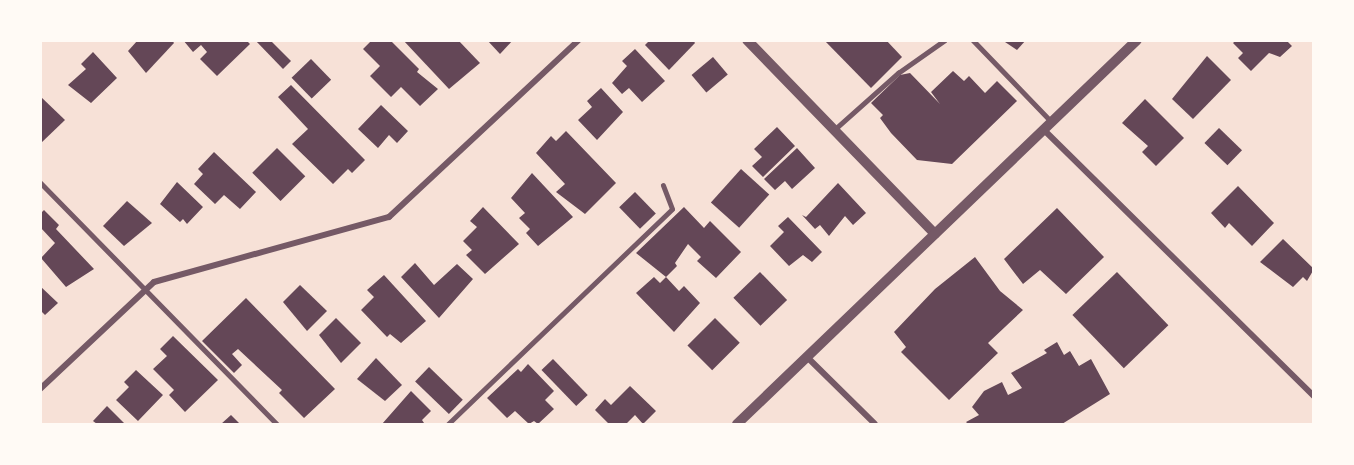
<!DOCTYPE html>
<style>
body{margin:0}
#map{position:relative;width:1354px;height:465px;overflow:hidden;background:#f7e1d7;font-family:Karla,sans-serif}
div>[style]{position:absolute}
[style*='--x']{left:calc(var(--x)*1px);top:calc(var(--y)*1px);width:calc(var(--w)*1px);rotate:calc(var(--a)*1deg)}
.building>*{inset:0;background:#644757;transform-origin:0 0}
.service>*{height:4.5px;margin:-2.25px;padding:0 2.25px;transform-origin:2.25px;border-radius:2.25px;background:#755966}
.minor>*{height:6px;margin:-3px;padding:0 3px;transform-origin:3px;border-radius:3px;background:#755966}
.tertiary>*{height:10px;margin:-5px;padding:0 5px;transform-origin:5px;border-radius:5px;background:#755966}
span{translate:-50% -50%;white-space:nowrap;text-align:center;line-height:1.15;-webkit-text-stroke:4.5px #fffaf5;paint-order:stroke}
.frame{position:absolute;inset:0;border:42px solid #fffaf5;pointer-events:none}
</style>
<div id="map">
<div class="building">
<i style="clip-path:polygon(138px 40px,172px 40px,174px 43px,146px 73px,128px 51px)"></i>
<i style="clip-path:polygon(183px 40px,246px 40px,250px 44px,217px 76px,200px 59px,207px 52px,201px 45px,193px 52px)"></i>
<i style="clip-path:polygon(255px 40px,270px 40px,291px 61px,283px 69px)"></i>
<i style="clip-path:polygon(372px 40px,391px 41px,419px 69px,417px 72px,438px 89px,420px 106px,401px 87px,391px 97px,370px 76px,380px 66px,363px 49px)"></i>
<i style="clip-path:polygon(403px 40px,458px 40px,480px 63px,449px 89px)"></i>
<i style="clip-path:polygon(487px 40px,513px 40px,500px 54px)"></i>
<i style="clip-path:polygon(650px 40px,693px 40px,695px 43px,669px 70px,645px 45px)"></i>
<i style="clip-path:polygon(824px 40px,886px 40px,902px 57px,871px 88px)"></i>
<i style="clip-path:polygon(1002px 40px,1026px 40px,1017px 50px)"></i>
<i style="clip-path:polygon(1236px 40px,1286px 40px,1292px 46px,1280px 57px,1269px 53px,1251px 71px,1238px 58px,1243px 53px,1233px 43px)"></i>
<i style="clip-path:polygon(635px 49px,665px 81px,642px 102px,629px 88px,622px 94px,612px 83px,627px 66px,622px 61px)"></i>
<i style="clip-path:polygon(93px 52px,117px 78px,91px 103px,68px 85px,86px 69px,81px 64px)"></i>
<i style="clip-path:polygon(1207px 56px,1231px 80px,1193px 119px,1172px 99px)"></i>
<i style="left:713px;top:57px;width:23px;height:28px;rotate:50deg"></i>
<i style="left:311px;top:59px;width:29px;height:27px;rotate:46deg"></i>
<i style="clip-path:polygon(953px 71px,964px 81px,969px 76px,985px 93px,997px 81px,1017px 101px,952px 164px,917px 160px,891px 133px,880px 118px,883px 115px,871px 103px,900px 75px,910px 73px,940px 104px,931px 92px)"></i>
<i style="clip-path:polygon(291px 85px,365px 160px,352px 173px,348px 169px,333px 184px,292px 144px,308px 129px,278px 97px)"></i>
<i style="clip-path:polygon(601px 88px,623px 112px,597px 140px,578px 120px,592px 107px,587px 101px)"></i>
<i style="clip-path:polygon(40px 96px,65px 120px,40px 144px)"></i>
<i style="clip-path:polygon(1145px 99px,1184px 138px,1156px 166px,1142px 152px,1148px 146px,1122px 123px)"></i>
<i style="clip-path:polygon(381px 105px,408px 131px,397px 143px,389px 135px,378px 148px,358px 129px)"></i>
<i style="clip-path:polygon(777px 127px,795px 146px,763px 177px,752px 166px,762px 157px,754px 149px)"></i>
<i style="left:1219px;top:128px;width:32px;height:21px;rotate:44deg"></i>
<i style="clip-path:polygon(566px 131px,616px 183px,585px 214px,556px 192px,565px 184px,536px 153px,551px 136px,556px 141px)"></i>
<i style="left:277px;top:148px;width:40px;height:35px;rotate:45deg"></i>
<i style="clip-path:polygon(797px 148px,815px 168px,792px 189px,785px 181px,775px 190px,764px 179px)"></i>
<i style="clip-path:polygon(214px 152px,256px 192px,240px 209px,224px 195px,215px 204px,194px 184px,203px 174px,198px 169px)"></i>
<i style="left:741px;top:169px;width:38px;height:45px;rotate:42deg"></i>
<i style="clip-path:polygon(532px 173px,573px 217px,538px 246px,526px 233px,530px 229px,519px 218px,525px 213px,511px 198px)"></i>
<i style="clip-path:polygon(177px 182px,203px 207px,187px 224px,183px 219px,180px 222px,160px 204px)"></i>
<i style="clip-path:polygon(838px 183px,866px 213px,853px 225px,845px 216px,829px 236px,820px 225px,815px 229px,802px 215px,806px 217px)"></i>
<i style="clip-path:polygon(1238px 186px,1274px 223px,1252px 246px,1229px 223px,1225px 228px,1211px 213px)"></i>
<i style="left:635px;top:192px;width:30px;height:22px;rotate:46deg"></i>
<i style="clip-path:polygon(127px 201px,152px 223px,124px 246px,103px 226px)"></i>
<i style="clip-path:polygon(483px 207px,519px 244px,485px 274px,466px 255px,472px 250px,463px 241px,477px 227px,470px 221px)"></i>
<i style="clip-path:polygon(684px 207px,704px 228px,710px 221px,741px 252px,716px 278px,697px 261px,701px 257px,688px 244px,675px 263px,677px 266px,666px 277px,636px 253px)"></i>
<i style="clip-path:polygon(1057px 208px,1104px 257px,1066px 294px,1040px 270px,1023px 284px,1004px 259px)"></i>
<i style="clip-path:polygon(44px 210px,59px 225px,56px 229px,94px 269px,66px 287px,41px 258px,55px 243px,40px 227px,40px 214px)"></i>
<i style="clip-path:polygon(788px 217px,822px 252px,812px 262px,803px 255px,789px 266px,770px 246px,784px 232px,778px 226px)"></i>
<i style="clip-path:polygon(1283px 239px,1314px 269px,1307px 281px,1303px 277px,1293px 287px,1260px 262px)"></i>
<i style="clip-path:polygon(975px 257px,1000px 291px,1023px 310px,988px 343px,998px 353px,949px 400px,901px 352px,906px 347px,894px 332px,935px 289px)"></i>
<i style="clip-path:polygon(415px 263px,434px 285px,457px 264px,473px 279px,439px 318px,401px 277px)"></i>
<i style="left:760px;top:272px;width:39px;height:37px;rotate:46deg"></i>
<i style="left:1117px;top:272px;width:74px;height:62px;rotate:46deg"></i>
<i style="clip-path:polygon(384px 275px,426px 321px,401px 343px,390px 334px,387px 337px,361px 310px,374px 297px,367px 290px)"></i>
<i style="clip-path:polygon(654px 277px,660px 283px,666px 277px,679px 291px,684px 286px,700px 303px,674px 332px,636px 293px)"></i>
<i style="clip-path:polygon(300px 285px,327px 311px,307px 331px,283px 302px)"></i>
<i style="clip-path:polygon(40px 286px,58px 303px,45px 315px,40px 310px)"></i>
<i style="clip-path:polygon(246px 298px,335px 389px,304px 418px,279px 393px,282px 390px,238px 349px,232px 354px,242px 365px,234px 373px,202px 341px)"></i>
<i style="clip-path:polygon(336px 318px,361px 343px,341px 363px,319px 335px)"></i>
<i style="left:715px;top:318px;width:35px;height:39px;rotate:45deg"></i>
<i style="clip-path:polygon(173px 336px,218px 380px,185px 412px,169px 395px,174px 390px,153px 369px,167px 356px,160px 349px)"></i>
<i style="clip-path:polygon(1057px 342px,1064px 355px,1070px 351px,1079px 366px,1091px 359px,1110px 394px,1062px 424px,968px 424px,966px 422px,979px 415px,972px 407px,984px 391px,1002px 382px,1008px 395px,1022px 388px,1011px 373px,1047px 353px,1044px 350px)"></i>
<i style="clip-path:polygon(376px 358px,402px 385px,385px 401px,357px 379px)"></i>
<i style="left:553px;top:359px;width:50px;height:16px;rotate:46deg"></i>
<i style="clip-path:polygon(528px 364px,554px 391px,545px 400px,554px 409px,538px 424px,534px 421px,529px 424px,515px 411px,507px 418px,487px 398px,518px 369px,521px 372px)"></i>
<i style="left:429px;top:367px;width:47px;height:20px;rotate:44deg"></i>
<i style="clip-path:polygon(136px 370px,163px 395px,138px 421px,116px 400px,129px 387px,124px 382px)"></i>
<i style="clip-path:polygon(630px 386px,656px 411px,643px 424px,635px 415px,626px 424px,609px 424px,595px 410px,605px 399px,611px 405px)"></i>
<i style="clip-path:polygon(411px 391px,431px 411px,422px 420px,424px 423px,382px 424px)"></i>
<i style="clip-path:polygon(107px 406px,125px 424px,97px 424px,93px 421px)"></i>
<i style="clip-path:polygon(231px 415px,240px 424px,221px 424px)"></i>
</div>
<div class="service">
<i style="--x:973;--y:40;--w:114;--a:46.1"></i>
<i style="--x:834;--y:130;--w:86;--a:-41.7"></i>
<i style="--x:898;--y:73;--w:57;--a:-35.1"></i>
<i style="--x:40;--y:182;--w:339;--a:45.6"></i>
<i style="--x:448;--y:424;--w:310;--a:-43.8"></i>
<i style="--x:672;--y:209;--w:25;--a:-111"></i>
</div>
<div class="minor">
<i style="--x:1044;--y:130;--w:379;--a:44.6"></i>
<i style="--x:807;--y:357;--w:95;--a:44.6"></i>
<i style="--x:40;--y:389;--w:156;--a:-43.2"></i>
<i style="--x:154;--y:282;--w:244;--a:-15.5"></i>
<i style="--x:389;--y:217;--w:260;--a:-43"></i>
</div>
<div class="tertiary">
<i style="--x:747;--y:40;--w:270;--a:45.9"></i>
<i style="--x:737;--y:424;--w:554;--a:-43.83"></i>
</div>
<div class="frame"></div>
</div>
